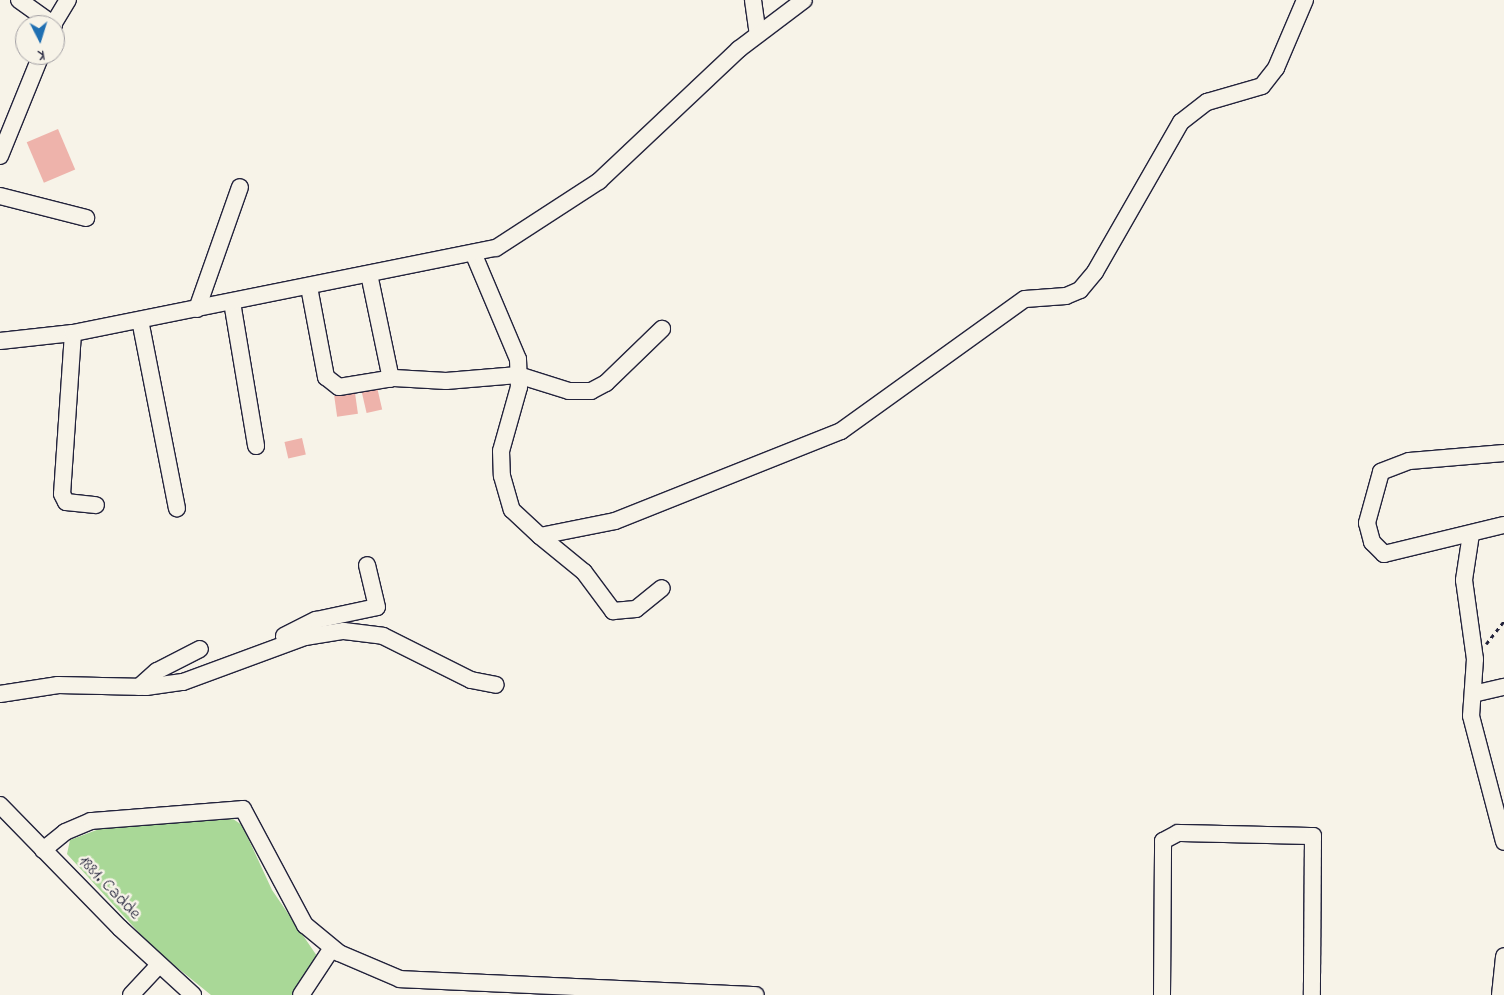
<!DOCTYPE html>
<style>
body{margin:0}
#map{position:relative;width:1504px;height:995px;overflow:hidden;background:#f7f3e8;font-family:"Indie Flower",sans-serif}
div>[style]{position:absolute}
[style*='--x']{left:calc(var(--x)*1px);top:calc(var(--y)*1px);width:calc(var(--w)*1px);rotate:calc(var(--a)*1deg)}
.green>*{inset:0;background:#a9d897}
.building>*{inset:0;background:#eeb3ab;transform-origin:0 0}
.path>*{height:2.5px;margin-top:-1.25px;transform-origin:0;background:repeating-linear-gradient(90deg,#22223b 0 4px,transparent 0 8px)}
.roads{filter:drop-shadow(1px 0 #22223b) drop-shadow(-1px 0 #22223b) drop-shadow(0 1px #22223b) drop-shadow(0 -1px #22223b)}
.minor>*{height:16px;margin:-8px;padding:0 8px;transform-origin:8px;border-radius:8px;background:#f7f3e8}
span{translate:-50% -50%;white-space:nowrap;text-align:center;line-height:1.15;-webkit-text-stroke:5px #f7f3e8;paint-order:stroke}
.street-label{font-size:18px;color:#22223b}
.north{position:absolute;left:15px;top:15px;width:50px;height:50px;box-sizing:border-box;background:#f7f3e8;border:1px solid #a29fa3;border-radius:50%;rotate:175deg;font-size:14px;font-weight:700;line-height:20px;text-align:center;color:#22223b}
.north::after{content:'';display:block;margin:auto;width:18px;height:22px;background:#1f6fb2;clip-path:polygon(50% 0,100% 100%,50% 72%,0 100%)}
</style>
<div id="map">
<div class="green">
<i style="clip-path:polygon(233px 819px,242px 825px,272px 890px,317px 956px,292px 995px,211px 995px,153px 948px,67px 854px,70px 840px,102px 828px)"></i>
</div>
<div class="building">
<i style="left:58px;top:129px;width:44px;height:34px;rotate:67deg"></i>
<i style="left:377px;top:387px;width:23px;height:16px;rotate:77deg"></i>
<i style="left:355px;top:393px;width:21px;height:21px;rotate:82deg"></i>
<i style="left:302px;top:438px;width:17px;height:18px;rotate:77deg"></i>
</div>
<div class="path">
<i style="--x:1486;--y:644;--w:29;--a:-52"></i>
</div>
<div class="roads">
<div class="minor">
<i style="--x:19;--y:0;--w:43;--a:35.5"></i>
<i style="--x:753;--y:0;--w:34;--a:82"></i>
<i style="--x:54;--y:23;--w:27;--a:-59"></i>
<i style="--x:0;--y:156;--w:109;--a:-67.9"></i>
<i style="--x:0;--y:196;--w:89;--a:14.3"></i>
<i style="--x:474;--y:255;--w:113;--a:67.1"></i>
<i style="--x:518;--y:359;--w:28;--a:88"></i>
<i style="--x:519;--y:387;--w:66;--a:105.7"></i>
<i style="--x:501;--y:451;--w:25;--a:88"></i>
<i style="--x:502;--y:476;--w:35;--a:74"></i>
<i style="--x:512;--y:510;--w:38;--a:43"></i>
<i style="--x:540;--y:536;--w:76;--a:-11.3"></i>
<i style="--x:615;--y:521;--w:243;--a:-21.7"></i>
<i style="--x:841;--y:431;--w:226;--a:-35.7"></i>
<i style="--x:1025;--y:299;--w:41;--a:-4.2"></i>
<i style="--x:1066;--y:296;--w:15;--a:-23"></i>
<i style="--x:1080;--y:290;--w:23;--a:-50"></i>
<i style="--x:1095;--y:272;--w:173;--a:-60.2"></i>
<i style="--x:1181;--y:122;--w:33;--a:-38"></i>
<i style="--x:1207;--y:102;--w:57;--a:-16.2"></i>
<i style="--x:1262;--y:86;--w:23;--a:-52"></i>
<i style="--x:1276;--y:68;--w:74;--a:-66.9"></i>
<i style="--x:369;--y:274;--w:107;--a:78.2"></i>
<i style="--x:309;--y:287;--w:92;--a:79.3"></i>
<i style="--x:326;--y:377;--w:16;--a:38"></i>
<i style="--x:339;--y:387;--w:56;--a:-9.3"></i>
<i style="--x:394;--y:378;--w:52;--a:3.3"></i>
<i style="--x:446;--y:381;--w:72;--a:-4.8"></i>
<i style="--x:518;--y:375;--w:53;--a:17.4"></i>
<i style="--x:569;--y:391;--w:22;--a:0"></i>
<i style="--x:591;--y:391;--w:17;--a:-28"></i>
<i style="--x:606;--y:383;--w:78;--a:-44"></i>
<i style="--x:232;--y:302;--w:146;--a:80.5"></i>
<i style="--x:197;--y:309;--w:129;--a:-70.6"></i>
<i style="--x:140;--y:320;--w:192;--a:78.9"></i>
<i style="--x:73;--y:333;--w:161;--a:93.9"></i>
<i style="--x:62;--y:494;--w:9;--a:63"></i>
<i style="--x:66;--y:502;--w:30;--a:6"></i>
<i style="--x:0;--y:341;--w:73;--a:-6.3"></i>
<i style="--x:73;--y:333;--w:431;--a:-11.4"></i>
<i style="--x:496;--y:248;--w:123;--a:-33"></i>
<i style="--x:599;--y:181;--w:192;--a:-43.3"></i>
<i style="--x:739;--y:49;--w:81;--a:-37"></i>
<i style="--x:1504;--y:453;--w:95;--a:175.2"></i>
<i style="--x:1409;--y:461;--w:30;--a:159"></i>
<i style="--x:1381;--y:472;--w:53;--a:105.4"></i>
<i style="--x:1367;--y:523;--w:20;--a:75"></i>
<i style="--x:1372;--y:542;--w:17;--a:45"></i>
<i style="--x:1384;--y:554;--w:123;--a:-13.6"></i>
<i style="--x:1471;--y:534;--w:47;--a:98.7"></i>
<i style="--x:1464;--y:580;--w:80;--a:82.1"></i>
<i style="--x:1475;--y:659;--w:57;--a:94"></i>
<i style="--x:1471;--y:716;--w:130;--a:75.3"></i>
<i style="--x:540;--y:536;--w:57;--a:39.3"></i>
<i style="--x:584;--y:572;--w:49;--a:53.4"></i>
<i style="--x:613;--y:611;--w:23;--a:-5"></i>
<i style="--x:636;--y:609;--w:33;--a:-39"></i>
<i style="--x:284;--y:636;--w:36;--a:-27"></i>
<i style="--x:316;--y:620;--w:62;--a:-12"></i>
<i style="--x:377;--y:607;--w:43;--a:-103.4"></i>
<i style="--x:139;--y:687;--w:24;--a:-42"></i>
<i style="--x:157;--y:671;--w:48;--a:-27.1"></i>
<i style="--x:0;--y:694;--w:59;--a:-8.8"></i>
<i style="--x:58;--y:685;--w:88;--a:1.3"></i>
<i style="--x:146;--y:687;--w:37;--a:-8"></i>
<i style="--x:183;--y:682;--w:130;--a:-20.2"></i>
<i style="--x:305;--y:637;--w:39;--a:-9"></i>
<i style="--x:344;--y:631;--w:39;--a:7"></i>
<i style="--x:383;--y:636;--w:98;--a:26.6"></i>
<i style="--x:471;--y:680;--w:25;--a:11"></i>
<i style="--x:1473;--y:694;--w:32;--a:-13"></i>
<i style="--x:0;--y:805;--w:172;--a:45.7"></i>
<i style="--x:120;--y:928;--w:99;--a:42.5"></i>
<i style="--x:43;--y:850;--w:28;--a:-39"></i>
<i style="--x:65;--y:832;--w:28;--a:-23"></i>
<i style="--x:91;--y:821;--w:152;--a:-4.5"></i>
<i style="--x:243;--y:809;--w:132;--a:61.9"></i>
<i style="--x:305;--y:925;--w:44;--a:39.5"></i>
<i style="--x:339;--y:953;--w:66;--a:23.1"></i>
<i style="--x:400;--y:979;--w:356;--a:2.6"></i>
<i style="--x:131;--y:995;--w:40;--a:-47"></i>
<i style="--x:301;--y:995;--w:56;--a:-56.6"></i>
<i style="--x:1162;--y:995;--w:154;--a:-89.6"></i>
<i style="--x:1163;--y:841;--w:17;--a:-28"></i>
<i style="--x:1178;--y:833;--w:135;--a:1.3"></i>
<i style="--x:1313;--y:836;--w:159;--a:90.4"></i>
<i style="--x:1500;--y:995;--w:39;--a:-84"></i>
</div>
</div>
<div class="street-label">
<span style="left:109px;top:888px;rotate:46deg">1881. Cadde</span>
</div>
<div class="north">K</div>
</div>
